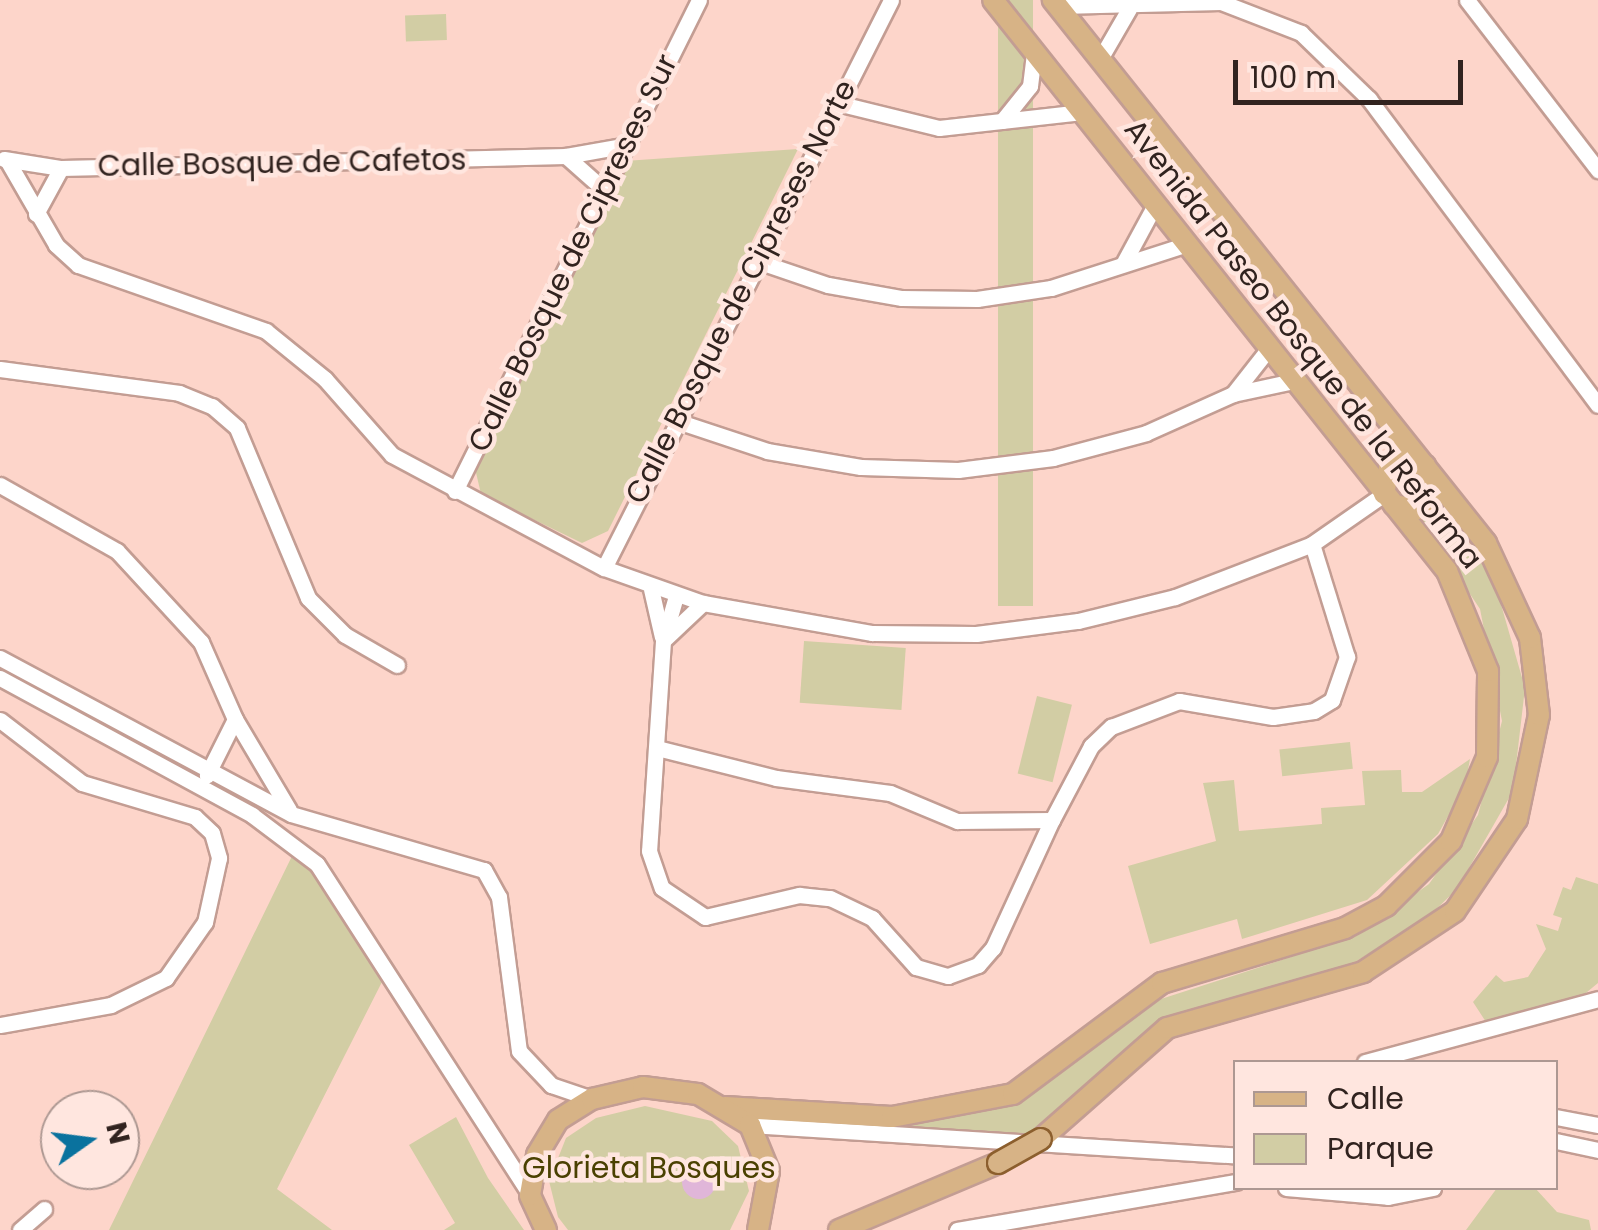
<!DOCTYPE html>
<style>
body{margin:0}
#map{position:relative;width:1598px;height:1230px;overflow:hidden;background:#fdd5ca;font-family:Poppins,sans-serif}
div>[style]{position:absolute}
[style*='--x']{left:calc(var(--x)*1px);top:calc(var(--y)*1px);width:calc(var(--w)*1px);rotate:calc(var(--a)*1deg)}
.green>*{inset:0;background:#d2cda4;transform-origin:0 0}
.water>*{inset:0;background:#e0b6d9}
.round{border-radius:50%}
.roads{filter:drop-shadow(2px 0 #c39d93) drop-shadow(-2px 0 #c39d93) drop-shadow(0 2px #c39d93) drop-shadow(0 -2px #c39d93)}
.minor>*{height:15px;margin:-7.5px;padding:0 7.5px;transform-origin:7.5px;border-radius:7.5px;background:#fff}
.major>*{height:20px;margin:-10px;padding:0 10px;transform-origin:10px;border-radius:10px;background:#d7b386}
.bridges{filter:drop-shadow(2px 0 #8c5f2e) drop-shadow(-2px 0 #8c5f2e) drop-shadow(0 2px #8c5f2e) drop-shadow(0 -2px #8c5f2e)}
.major-bridge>*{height:20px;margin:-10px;padding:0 10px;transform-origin:10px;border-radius:10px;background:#d7b386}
span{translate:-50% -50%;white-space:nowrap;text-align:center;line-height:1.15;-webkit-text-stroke:9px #ffe6df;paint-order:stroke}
.street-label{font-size:30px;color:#31231f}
.park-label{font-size:30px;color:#4a4101}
.legend{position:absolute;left:1233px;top:1060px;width:325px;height:130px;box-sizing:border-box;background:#ffe6df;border:2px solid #ad9892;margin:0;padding:12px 18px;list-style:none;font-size:30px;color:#31231f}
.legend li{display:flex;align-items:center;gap:20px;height:50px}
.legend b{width:50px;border:2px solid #ad9892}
.north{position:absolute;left:40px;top:1090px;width:100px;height:100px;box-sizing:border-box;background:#ffe6df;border:2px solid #ad9892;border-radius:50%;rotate:76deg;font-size:28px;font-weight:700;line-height:40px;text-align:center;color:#31231f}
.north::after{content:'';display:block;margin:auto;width:35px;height:45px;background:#0a729e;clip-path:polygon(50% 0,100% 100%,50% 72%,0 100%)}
.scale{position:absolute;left:1233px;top:60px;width:230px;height:45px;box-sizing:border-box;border:5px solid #31231f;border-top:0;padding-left:12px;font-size:30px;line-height:35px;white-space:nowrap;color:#31231f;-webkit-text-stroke:8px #ffe6df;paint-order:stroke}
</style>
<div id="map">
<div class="green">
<i style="left:998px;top:0;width:35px;height:606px"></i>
<i style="left:446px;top:14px;width:26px;height:41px;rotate:88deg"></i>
<i style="clip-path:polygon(798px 149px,608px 531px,582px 543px,481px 494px,474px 464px,625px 161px)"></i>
<i style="clip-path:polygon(1433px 508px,1467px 540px,1496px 587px,1525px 688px,1513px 791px,1457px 889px,1426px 919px,1350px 965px,1170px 1020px,1032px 1134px,873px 1127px,1017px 1103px,1161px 999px,1356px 936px,1429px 884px,1478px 815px,1502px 721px,1480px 609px,1422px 522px)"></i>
<i style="left:804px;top:641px;width:102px;height:62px;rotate:4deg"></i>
<i style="left:1037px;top:696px;width:36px;height:80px;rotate:14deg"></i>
<i style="left:1350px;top:742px;width:27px;height:71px;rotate:84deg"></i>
<i style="clip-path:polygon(1470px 759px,1465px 786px,1438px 834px,1367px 900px,1242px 939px,1237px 919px,1150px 944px,1128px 866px,1216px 841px,1203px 783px,1234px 780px,1239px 831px,1322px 824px,1321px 808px,1365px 805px,1362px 771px,1401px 770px,1402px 792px,1422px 792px)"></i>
<i style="clip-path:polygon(293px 854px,312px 869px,384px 978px,277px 1189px,332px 1230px,109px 1230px)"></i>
<i style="clip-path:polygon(1576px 877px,1598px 884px,1598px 983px,1581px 997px,1486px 1022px,1473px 1002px,1496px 975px,1504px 982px,1528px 977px,1546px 949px,1536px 924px,1558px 931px,1562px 918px,1553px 915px,1563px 887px,1571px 890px)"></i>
<i style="clip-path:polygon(645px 1106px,712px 1121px,738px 1146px,749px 1191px,730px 1230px,568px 1230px,558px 1217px,549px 1181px,566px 1138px,596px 1118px)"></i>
<i style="clip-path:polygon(456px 1117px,488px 1178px,524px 1230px,444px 1230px,455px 1223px,409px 1145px)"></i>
<i style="clip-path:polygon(1497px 1188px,1535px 1188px,1557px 1212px,1589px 1220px,1591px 1230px,1466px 1230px)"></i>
</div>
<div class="water">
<i class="round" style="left:682px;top:1165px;width:34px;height:34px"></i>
</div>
<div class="roads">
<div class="minor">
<i style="--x:1467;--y:0;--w:215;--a:52.4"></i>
<i style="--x:1059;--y:6;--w:162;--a:-1.4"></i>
<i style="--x:1221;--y:2;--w:86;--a:21.2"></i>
<i style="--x:1301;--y:33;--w:95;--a:44.1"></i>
<i style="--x:1369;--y:99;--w:382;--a:53.2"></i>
<i style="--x:1100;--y:59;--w:58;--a:-59.9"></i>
<i style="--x:837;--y:103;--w:105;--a:13.8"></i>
<i style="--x:939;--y:128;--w:144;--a:-6.4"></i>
<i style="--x:1002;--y:121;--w:45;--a:-51.3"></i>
<i style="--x:1030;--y:86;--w:34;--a:-83"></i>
<i style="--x:566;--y:156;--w:48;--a:41.6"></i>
<i style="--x:4;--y:159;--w:58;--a:9"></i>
<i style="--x:61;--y:168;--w:505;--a:-1.36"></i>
<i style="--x:566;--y:156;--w:62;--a:-10.2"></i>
<i style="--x:7;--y:160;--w:98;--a:60"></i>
<i style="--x:56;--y:245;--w:30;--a:42"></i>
<i style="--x:78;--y:265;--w:199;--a:19.3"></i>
<i style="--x:266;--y:331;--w:76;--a:39.1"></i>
<i style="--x:325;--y:379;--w:101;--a:48.6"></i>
<i style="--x:392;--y:455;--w:240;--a:28.1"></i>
<i style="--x:604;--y:568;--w:105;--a:19.5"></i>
<i style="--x:703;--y:603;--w:172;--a:10.1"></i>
<i style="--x:872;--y:633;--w:104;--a:0.6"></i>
<i style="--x:976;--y:634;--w:103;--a:-7.3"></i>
<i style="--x:1078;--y:621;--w:100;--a:-13.9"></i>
<i style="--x:1175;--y:597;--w:147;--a:-21.1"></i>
<i style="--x:1312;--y:544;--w:88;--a:-34.8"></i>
<i style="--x:36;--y:214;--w:52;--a:-61.5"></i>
<i style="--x:757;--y:261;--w:75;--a:18.7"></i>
<i style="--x:828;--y:285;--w:75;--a:10"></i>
<i style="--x:902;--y:298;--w:75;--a:0.8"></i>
<i style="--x:977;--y:299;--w:75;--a:-8.5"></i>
<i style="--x:1051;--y:288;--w:143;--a:-17.9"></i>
<i style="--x:1123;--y:264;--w:69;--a:-61.6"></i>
<i style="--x:0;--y:369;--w:181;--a:7.6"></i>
<i style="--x:179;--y:393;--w:35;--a:22"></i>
<i style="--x:212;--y:406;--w:33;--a:41"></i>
<i style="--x:237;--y:428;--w:184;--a:67.3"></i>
<i style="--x:308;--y:598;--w:52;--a:45"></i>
<i style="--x:345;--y:635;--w:60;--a:30"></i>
<i style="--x:1233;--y:394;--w:60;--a:-51.8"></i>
<i style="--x:677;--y:421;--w:95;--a:18.4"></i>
<i style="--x:767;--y:451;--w:95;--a:9.7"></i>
<i style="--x:861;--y:467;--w:97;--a:1.8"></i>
<i style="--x:958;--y:470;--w:96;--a:-7.2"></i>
<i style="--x:1053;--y:458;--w:96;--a:-15"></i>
<i style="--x:1146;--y:433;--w:95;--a:-24.1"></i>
<i style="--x:1233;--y:394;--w:66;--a:-12.2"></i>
<i style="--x:0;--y:485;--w:134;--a:29.4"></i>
<i style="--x:117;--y:551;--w:124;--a:47.3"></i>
<i style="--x:201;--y:642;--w:84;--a:66.2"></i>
<i style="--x:235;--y:719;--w:63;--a:116.6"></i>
<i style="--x:455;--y:491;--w:548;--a:-63.58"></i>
<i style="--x:604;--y:568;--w:636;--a:-63.19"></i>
<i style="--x:651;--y:589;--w:49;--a:77.1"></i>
<i style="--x:676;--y:596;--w:47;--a:106.1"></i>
<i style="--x:663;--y:641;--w:210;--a:93.8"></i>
<i style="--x:649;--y:851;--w:39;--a:71"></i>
<i style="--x:662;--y:888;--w:52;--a:34"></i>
<i style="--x:705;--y:917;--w:97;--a:-13.2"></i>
<i style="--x:799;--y:895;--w:31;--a:6"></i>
<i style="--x:830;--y:898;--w:47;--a:25.5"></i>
<i style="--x:872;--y:918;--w:66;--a:48.1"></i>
<i style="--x:916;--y:967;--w:33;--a:16"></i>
<i style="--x:948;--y:976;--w:32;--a:-20"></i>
<i style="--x:978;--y:965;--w:23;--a:-49"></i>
<i style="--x:993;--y:948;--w:141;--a:-65.3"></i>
<i style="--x:1052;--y:820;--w:84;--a:-62.2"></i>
<i style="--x:1091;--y:746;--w:28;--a:-44"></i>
<i style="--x:1111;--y:727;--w:73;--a:-20.9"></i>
<i style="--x:1179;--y:701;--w:95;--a:9.7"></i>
<i style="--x:1273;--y:717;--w:41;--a:-8.3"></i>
<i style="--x:1314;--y:711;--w:21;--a:-31"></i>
<i style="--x:1332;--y:700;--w:46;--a:-70.8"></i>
<i style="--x:1347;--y:657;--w:118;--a:-107.2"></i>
<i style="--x:666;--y:638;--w:51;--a:-43.4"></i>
<i style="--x:0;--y:658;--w:330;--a:28.2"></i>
<i style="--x:291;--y:814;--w:201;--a:16.2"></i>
<i style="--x:484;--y:870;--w:31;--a:61"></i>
<i style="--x:499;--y:897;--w:155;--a:82.6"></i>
<i style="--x:519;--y:1051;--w:47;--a:46.7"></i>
<i style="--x:551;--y:1085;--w:43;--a:18.9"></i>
<i style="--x:0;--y:678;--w:287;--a:28.5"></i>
<i style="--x:252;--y:815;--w:81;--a:37"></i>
<i style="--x:317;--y:864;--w:394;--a:57.2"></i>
<i style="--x:235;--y:719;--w:106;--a:59.3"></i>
<i style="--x:0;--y:720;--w:103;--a:37.5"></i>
<i style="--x:82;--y:783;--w:118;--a:16.7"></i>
<i style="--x:195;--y:817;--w:23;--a:43"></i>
<i style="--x:212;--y:833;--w:26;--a:74"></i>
<i style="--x:219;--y:858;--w:66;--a:102.3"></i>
<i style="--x:205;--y:922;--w:68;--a:124.9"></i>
<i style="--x:166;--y:978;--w:61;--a:153.9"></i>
<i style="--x:111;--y:1005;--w:113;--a:169.8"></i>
<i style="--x:657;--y:748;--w:123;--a:14.1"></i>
<i style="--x:776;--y:778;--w:115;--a:7.5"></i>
<i style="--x:890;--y:793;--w:73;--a:22.7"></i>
<i style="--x:957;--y:821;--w:95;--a:-0.6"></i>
<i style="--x:1365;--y:1062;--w:241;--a:-15.1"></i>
<i style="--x:1556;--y:1117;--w:43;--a:10.8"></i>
<i style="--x:750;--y:1125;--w:487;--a:3.6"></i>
<i style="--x:1556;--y:1141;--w:43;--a:12.1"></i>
<i style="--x:1286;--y:1188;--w:102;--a:5"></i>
<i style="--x:1388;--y:1197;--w:46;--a:-11.3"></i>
<i style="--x:20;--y:1230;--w:32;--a:-41"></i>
<i style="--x:957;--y:1230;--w:283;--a:-9.8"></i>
</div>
<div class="major">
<i style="--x:1384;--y:494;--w:26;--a:-79"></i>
<i style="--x:1389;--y:468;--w:14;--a:-36"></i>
<i style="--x:1400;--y:460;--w:26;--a:13"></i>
<i style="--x:1394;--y:505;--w:23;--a:10"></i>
<i style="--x:1417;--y:509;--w:13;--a:-32"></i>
<i style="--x:1428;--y:502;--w:25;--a:-79"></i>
<i style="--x:725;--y:1107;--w:167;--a:3.4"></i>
<i style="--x:892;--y:1117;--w:123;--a:-10.8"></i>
<i style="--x:1013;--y:1094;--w:186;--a:-36.7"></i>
<i style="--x:1162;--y:983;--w:191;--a:-16.7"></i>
<i style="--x:1345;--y:928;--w:47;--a:-28.2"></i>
<i style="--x:1386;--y:906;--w:92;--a:-45"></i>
<i style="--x:1451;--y:841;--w:91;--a:-66.8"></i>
<i style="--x:1487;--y:757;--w:86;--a:-89.3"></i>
<i style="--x:1488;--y:671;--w:108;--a:-112.3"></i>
<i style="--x:1447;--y:571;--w:729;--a:-128.49"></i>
<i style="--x:1041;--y:1139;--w:168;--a:-41.4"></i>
<i style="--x:1167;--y:1028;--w:204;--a:-15.9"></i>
<i style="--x:1363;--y:972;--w:110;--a:-33.5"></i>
<i style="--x:1455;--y:911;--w:111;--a:-56"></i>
<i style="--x:1517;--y:819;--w:106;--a:-78.1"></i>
<i style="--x:1539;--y:715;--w:78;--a:-96.7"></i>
<i style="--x:1530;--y:638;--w:105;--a:-114.9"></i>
<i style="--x:1486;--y:543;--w:695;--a:-128.57"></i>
<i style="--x:546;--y:1230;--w:38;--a:-115"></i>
<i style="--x:530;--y:1195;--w:41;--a:-80.1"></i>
<i style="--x:537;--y:1155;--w:41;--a:-59"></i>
<i style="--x:558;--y:1120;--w:40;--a:-32"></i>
<i style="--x:592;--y:1099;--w:52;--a:-13.2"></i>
<i style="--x:643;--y:1087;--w:55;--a:7.3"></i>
<i style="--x:698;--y:1094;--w:61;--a:30.8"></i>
<i style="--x:750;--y:1125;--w:50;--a:67.6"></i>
<i style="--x:769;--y:1171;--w:60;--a:100.6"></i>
<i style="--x:839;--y:1230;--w:173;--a:-22.8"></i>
</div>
</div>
<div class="bridges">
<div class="major-bridge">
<i style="--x:998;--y:1163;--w:49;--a:-29.2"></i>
</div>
</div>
<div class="street-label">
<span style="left:282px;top:163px;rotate:-1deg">Calle Bosque de Cafetos</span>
<span style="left:573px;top:253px;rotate:-64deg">Calle Bosque de Cipreses Sur</span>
<span style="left:741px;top:292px;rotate:-63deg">Calle Bosque de Cipreses Norte</span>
<span style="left:1303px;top:344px;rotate:52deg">Avenida Paseo Bosque de la Reforma</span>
</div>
<div class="park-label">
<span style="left:649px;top:1168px">Glorieta Bosques</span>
</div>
<ul class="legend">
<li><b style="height:12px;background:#d7b386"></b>Calle</li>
<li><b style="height:28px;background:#d2cda4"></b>Parque</li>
</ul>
<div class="north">N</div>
<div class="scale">100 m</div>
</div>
